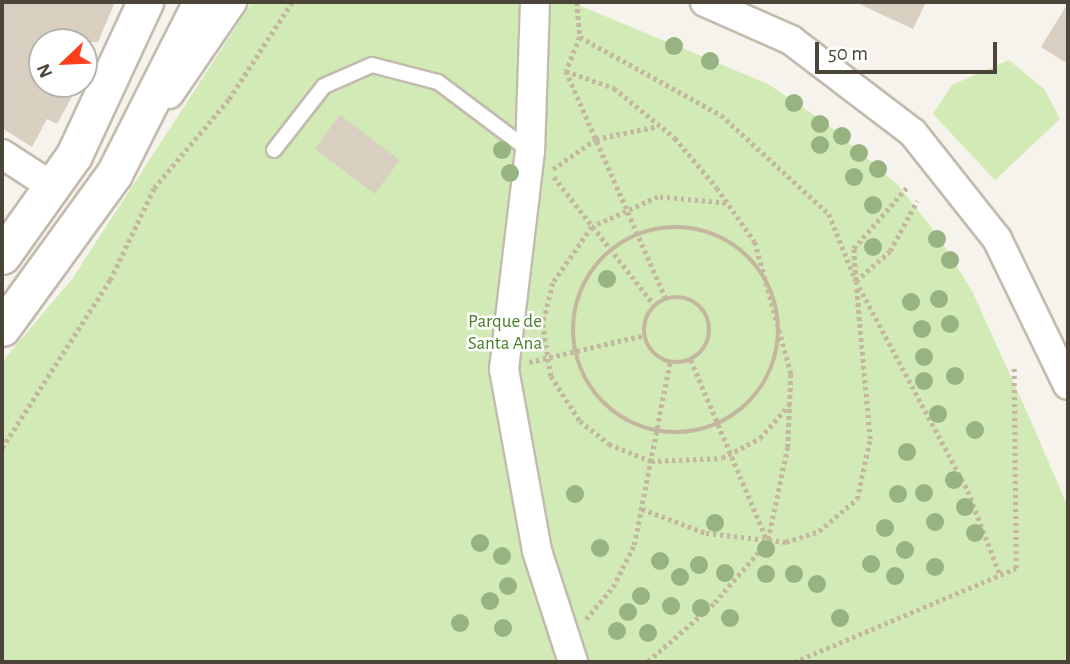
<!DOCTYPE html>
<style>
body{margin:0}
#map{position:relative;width:1070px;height:664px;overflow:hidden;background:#f6f3ec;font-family:"Alegreya Sans",sans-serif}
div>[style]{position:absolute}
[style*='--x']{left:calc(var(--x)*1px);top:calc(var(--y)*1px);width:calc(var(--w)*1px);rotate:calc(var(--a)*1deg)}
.green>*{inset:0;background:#d2eab5}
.building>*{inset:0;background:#d8cfc1;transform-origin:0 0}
.path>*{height:4.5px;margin-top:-2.25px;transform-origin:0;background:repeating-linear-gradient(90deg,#c4b79f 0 3.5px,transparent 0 7px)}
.path>.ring{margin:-2.25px;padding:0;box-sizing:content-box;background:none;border:4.5px solid #c4b79f;border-radius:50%}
.roads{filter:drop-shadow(2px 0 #c2bbae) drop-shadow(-2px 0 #c2bbae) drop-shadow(0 2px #c2bbae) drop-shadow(0 -2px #c2bbae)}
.service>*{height:14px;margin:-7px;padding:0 7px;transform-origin:7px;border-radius:7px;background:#fff}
.minor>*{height:28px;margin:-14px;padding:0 14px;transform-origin:14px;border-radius:14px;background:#fff}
.tertiary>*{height:35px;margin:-17.5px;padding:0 17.5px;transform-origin:17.5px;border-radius:17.5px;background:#fff}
.trees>*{width:18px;height:18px;margin:-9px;border-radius:50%;background:#97b381}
span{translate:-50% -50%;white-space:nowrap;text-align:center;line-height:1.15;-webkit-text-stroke:5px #fff;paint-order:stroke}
.park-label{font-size:19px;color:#4a7f2a}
.frame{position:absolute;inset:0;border:4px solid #4b4439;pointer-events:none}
.north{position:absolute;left:28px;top:28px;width:70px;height:70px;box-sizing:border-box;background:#fff;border:2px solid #b7b4b0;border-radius:50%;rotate:247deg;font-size:19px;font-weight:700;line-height:28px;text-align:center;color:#4b4439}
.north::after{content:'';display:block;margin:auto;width:24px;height:32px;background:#fc3f1d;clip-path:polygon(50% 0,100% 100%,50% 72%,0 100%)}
.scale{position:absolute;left:815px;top:42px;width:182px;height:32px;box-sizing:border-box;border:4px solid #4b4439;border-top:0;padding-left:9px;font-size:21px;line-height:24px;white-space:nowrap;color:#4b4439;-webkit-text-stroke:5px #fff;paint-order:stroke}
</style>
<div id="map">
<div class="green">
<i style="clip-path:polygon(252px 2px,571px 2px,768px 84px,826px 123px,898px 185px,938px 236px,972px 291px,1026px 410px,1068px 507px,1068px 662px,2px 662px,2px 362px,72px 279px)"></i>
<i style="clip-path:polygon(1009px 60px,1045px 90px,1060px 119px,995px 180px,933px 114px,952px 85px)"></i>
</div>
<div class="building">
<i style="clip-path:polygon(2px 2px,115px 2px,98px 42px,42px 42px,42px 84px,79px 84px,57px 124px,47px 119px,32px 147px,2px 128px)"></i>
<i style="clip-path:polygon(855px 2px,926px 2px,913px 29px)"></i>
<i style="clip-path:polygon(1068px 3px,1068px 64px,1041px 47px)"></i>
<i style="left:340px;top:115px;width:75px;height:42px;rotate:37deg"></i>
</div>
<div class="path">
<i style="--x:577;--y:2;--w:35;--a:85"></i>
<i style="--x:580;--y:37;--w:37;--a:112"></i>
<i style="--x:566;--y:71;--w:249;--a:66.3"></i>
<i style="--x:580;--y:37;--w:161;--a:29"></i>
<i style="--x:721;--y:115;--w:147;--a:42.5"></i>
<i style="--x:829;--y:214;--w:72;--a:68.1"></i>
<i style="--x:856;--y:281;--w:238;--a:61.9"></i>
<i style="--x:968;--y:491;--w:90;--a:69.1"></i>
<i style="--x:566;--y:71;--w:51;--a:19.5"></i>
<i style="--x:614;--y:88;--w:79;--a:39.3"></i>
<i style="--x:675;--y:138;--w:65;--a:50"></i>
<i style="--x:717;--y:188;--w:66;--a:54.9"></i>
<i style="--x:755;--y:242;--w:137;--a:74.7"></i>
<i style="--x:791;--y:374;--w:73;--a:92.4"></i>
<i style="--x:788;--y:447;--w:97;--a:101.9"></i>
<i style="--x:768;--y:542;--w:82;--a:131.1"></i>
<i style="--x:714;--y:604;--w:88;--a:138.7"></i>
<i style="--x:553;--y:169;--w:52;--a:-34.9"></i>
<i style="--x:596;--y:139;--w:64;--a:-11.7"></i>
<i style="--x:554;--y:177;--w:164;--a:51.9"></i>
<i style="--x:907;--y:188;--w:81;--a:131"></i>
<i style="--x:854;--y:249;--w:32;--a:86"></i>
<i style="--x:856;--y:281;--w:45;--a:-41.4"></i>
<i style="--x:890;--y:251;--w:57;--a:-61.6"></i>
<i style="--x:726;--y:203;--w:68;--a:-175"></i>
<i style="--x:658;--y:197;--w:72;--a:155.6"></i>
<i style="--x:592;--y:227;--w:68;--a:124.9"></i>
<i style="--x:553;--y:283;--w:42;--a:103.7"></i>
<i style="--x:543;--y:324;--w:53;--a:81.3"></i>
<i style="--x:551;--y:376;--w:54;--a:57.2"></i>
<i style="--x:580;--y:421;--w:37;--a:38"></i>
<i style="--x:609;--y:444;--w:45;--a:22"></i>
<i style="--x:651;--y:461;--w:71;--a:-2.4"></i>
<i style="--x:722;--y:458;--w:43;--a:-27.8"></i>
<i style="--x:760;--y:438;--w:44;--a:-48.7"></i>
<i class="ring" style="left:573px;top:227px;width:201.5px;height:201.5px"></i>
<i class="ring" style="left:644px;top:297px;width:61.5px;height:61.5px"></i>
<i style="--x:691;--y:360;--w:195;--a:67.1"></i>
<i style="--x:529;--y:362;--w:119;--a:-13.1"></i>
<i style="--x:2;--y:448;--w:200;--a:-57.3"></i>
<i style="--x:110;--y:280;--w:102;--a:-64.4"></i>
<i style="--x:154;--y:188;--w:116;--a:-49.9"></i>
<i style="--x:229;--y:99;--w:116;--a:-57"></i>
<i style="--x:642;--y:509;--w:68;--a:20.6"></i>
<i style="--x:706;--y:533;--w:81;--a:6.4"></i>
<i style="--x:786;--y:542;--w:35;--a:-18"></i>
<i style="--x:819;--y:531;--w:50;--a:-40.1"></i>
<i style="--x:857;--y:499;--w:61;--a:-77.8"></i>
<i style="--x:870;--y:439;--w:154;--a:-95.2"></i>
<i style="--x:586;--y:619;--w:42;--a:-49.8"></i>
<i style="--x:613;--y:587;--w:47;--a:-63.4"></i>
<i style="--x:634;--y:545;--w:187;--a:-78.9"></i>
<i style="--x:794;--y:662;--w:241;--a:-22.9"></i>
<i style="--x:1016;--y:568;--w:202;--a:-90.6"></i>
</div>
<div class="roads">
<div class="service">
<i style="--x:274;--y:150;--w:81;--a:-52"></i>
<i style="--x:324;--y:86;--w:52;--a:-23.6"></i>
<i style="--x:372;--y:65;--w:68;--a:14.4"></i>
<i style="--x:438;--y:82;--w:115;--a:36.9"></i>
</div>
<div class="minor">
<i style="--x:535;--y:2;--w:149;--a:91.9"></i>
<i style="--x:530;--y:151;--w:220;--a:96.8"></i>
<i style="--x:504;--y:369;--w:185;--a:79.7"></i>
<i style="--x:537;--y:551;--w:117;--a:72"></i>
<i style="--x:705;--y:2;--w:94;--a:23.8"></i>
<i style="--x:791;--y:40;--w:153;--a:37.3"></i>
<i style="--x:913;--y:133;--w:135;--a:51.6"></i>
<i style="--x:997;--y:239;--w:162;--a:64.1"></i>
<i style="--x:169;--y:94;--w:112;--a:-55.6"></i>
<i style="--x:2;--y:154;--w:61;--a:32.9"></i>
</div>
<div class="tertiary">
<i style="--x:2;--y:256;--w:124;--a:-54.5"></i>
<i style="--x:74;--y:155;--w:169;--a:-65.1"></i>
<i style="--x:2;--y:328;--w:190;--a:-54"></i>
<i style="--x:114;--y:174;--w:193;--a:-63.2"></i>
</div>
</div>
<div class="trees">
<i style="left:674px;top:46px"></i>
<i style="left:710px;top:61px"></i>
<i style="left:794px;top:103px"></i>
<i style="left:820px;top:124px"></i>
<i style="left:842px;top:136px"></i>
<i style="left:820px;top:145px"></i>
<i style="left:502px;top:150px"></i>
<i style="left:859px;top:153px"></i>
<i style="left:878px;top:169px"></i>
<i style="left:510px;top:173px"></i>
<i style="left:854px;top:177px"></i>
<i style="left:873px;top:205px"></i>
<i style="left:937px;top:239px"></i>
<i style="left:873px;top:247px"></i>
<i style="left:950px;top:260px"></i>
<i style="left:607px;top:279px"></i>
<i style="left:939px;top:299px"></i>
<i style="left:911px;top:302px"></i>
<i style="left:950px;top:324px"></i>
<i style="left:922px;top:329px"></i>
<i style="left:924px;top:357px"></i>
<i style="left:955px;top:376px"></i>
<i style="left:924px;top:381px"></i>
<i style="left:938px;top:414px"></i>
<i style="left:975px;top:430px"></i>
<i style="left:907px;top:452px"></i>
<i style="left:954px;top:480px"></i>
<i style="left:924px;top:493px"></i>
<i style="left:575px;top:494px"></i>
<i style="left:898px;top:494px"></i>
<i style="left:965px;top:507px"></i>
<i style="left:935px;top:522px"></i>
<i style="left:715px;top:523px"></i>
<i style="left:885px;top:528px"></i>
<i style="left:975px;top:533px"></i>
<i style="left:480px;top:543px"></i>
<i style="left:600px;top:548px"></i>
<i style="left:766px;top:549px"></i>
<i style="left:905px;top:550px"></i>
<i style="left:502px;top:556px"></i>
<i style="left:660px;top:561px"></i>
<i style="left:871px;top:564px"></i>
<i style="left:699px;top:565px"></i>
<i style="left:935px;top:567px"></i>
<i style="left:725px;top:573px"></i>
<i style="left:766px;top:574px"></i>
<i style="left:794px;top:574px"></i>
<i style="left:895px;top:576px"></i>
<i style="left:680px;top:577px"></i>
<i style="left:817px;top:584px"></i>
<i style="left:508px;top:586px"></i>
<i style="left:641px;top:596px"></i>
<i style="left:490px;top:601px"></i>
<i style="left:671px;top:606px"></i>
<i style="left:701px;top:608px"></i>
<i style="left:628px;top:612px"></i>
<i style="left:730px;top:618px"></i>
<i style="left:840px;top:618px"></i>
<i style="left:460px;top:623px"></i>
<i style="left:503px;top:628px"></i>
<i style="left:617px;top:631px"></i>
<i style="left:648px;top:633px"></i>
</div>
<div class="park-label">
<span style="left:505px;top:333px">Parque de<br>Santa Ana</span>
</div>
<div class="frame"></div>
<div class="north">N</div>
<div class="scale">50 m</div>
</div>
